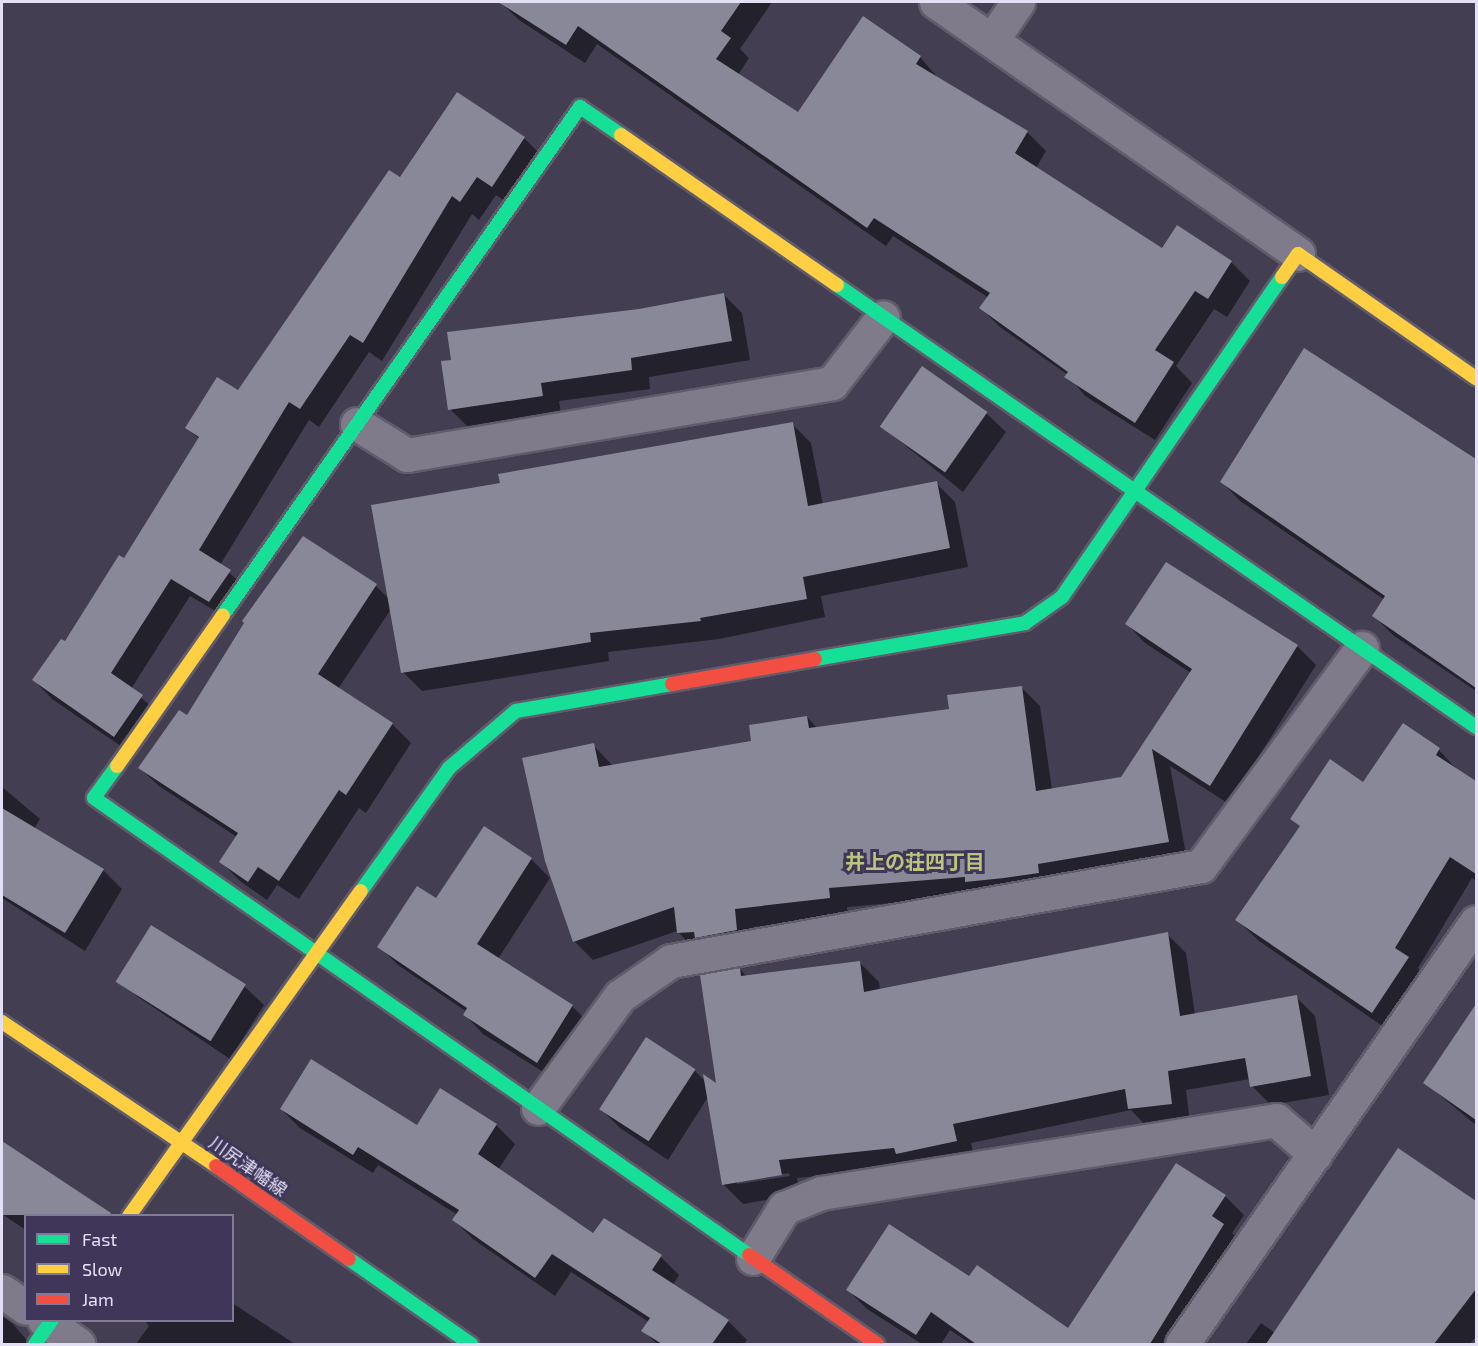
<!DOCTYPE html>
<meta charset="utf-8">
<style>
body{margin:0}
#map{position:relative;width:1478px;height:1346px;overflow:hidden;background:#433e51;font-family:"Exo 2","Noto Sans JP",sans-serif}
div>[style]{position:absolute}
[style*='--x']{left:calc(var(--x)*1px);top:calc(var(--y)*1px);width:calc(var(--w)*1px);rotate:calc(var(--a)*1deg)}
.shadow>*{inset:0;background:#0007}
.building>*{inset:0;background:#888898;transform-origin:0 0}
.roads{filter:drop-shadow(2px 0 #605c6b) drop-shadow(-2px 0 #605c6b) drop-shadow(0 2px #605c6b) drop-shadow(0 -2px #605c6b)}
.street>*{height:33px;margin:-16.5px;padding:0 16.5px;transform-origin:16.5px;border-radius:16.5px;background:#7f7b8b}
.fast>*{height:14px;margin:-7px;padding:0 7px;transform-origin:7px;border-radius:7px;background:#16e098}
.slow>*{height:14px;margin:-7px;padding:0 7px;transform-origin:7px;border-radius:7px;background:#ffcf43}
.jam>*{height:14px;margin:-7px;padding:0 7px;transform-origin:7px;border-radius:7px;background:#f24e42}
span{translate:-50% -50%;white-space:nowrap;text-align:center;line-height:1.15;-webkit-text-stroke:6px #3f3659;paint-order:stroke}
.street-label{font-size:18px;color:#e3dff5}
.neighbourhood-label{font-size:20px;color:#bcc67a;font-weight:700}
.frame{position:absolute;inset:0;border:3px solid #e3dff5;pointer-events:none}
.legend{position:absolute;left:24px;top:1214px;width:210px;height:108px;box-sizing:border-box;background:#3f3659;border:2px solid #817a97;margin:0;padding:8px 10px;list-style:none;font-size:18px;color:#e3dff5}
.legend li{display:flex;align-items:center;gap:12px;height:30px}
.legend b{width:30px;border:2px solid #817a97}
</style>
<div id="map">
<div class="shadow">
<i style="clip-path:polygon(500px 2px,772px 2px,740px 49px,749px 58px,738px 75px,798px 114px,920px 57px,938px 78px,1027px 132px,1046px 151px,1036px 168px,1163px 250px,1231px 262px,1250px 281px,1227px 317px,1214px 309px,1176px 366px,1192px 383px,1155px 440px,1085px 396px,1068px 375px,1000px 327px,981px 308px,989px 298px,893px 236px,886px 246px,597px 44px,585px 63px,519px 20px)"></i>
<i style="clip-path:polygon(458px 94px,524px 138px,543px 157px,511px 205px,496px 195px,479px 220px,472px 214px,382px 361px,369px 352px,319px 427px,309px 420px,220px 565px,249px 590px,229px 619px,190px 596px,131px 689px,161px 715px,134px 755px,52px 699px,34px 680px,65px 643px,125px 560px,199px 439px,187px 428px,238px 392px,401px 179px)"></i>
<i style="clip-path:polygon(723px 294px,742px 313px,750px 360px,649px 377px,650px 389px,559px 401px,561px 414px,469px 428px,450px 409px,639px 311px)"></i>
<i style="clip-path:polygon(1304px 350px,1476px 461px,1476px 691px,1393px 635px,1374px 616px,1385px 600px,1240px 501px,1222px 482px)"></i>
<i style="clip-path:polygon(922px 368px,987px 414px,1006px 432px,963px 492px,880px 425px)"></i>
<i style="clip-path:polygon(792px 424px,811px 443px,823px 505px,936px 483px,955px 502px,968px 567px,821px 596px,825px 617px,719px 639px,608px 652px,609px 661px,422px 691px,403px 672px,391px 609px,338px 689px,392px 724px,411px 743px,366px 813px,359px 808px,299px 899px,277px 885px,267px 900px,240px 881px,221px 862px,237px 837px,159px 786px,140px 768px,187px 717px,376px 586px,390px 600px,502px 484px)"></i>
<i style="clip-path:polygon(1127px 624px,1297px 646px,1316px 665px,1229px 804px,1170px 766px,1187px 860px,981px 895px,847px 907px,848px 916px,753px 927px,755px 949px,697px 951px,677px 931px,593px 960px,574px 941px,593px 745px,613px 766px,753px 742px,807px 717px,818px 729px,951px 710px,1021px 687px,1040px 706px,1052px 790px,1122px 778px,1191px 673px,1145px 643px)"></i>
<i style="clip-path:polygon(1403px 725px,1439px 750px,1460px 773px,1476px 783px,1476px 881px,1472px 878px,1418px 968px,1430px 980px,1394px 1034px,1259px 941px,1237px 920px,1301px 827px,1292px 818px,1364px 784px)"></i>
<i style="clip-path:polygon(2px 787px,40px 819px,34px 829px,103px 870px,122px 889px,85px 951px,2px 898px)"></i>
<i style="clip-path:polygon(531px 859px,550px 878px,498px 959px,572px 1006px,591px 1025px,556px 1080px,483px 1034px,465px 1015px,467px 1012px,398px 965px,379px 946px,436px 901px)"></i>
<i style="clip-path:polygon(152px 927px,245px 987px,264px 1005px,230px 1059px,138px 997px,119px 978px)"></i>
<i style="clip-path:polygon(evenodd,1167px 934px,1186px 953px,1195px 1015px,1296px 997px,1315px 1016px,1329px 1095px,1271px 1105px,1252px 1086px,1250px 1079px,1186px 1090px,1190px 1123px,1148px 1128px,1131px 1110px,971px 1143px,975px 1160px,797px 1178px,800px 1194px,743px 1204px,724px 1185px,708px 1097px,668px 1160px,620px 1128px,601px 1109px,695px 1071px,705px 1081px,718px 1086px,740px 969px,747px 977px,860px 963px,879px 982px,880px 991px,1167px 934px,789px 1173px,790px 1176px,737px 1184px,737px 1181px,789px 1173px)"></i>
<i style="clip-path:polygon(1476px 1014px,1476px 1125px,1425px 1083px)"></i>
<i style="clip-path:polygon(281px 1109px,417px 1127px,496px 1125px,515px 1144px,498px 1170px,594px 1235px,661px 1257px,679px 1275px,673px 1285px,728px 1321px,747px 1340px,744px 1344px,657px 1344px,643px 1330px,649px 1322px,571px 1272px,555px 1296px,473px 1239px,454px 1220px,458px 1215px,378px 1165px,373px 1173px,300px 1128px)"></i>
<i style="clip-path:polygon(10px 1148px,91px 1202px,104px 1216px,26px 1216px,26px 1230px,2px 1214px,2px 1162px)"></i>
<i style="clip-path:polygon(1398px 1150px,1476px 1203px,1476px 1336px,1470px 1344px,1246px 1344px,1261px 1323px,1275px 1333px)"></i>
<i style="clip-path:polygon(1225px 1196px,1244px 1215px,1232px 1233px,1242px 1244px,1180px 1344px,971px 1344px,950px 1330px,941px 1344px,922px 1344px,867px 1309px,848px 1290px,970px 1278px,1068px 1331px)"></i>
<i style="clip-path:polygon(232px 1303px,295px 1344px,136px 1344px,149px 1326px,144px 1320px,232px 1320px)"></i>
<i style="clip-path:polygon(2px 1316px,13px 1324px,30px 1344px,2px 1344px)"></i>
</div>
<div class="building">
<i style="clip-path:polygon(498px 2px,741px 2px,721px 31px,731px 38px,716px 59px,798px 112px,863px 16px,921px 56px,916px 64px,1028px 131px,1015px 153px,1162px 248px,1177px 225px,1232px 261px,1208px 299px,1195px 291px,1155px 350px,1174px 362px,1135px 423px,1064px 377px,1068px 372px,979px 308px,990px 293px,874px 218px,867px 228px,578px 26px,566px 45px)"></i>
<i style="clip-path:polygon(457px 92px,525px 137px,492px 187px,477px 177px,460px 202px,452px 196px,363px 343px,350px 335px,300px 409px,289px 402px,199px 550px,231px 570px,209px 602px,171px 579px,111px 673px,143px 695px,114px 737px,32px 680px,61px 639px,65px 641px,119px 555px,124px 558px,199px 437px,185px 428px,217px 377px,238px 390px,389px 170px,400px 177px)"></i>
<i style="clip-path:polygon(724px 293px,732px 341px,631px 358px,632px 370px,541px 383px,543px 396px,448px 410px,441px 361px,451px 360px,447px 332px,639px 309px)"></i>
<i style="clip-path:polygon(1304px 348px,1476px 459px,1476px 688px,1372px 616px,1385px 596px,1220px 482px)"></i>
<i style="left:922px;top:366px;width:80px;height:74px;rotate:35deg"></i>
<i style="clip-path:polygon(793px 422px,808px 506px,937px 481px,950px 548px,803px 577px,807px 599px,700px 618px,701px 621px,590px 633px,591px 642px,401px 673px,371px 505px,500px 483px,498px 474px)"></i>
<i style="clip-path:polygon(303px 536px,377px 584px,318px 674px,393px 723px,346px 795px,339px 790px,279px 881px,258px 867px,248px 882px,219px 862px,238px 833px,138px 768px,179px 710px,187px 715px,244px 623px,242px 621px)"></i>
<i style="clip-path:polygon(1166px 562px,1298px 645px,1210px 786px,1152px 749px,1169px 842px,1038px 864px,1039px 873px,1004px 878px,965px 882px,965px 877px,829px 888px,830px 898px,735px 909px,737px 930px,695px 938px,694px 932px,677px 933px,674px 907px,573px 942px,545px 861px,522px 758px,594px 743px,599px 767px,751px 741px,749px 725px,807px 716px,809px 728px,949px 709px,947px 695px,1022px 686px,1036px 791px,1121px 777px,1192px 669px,1125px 624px)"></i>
<i style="clip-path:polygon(1403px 723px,1440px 748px,1436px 755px,1476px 781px,1476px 874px,1450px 857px,1395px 948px,1409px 957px,1372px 1013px,1235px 920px,1300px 826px,1290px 819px,1330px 759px,1363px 782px)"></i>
<i style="clip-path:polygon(2px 808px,104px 869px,65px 933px,2px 895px)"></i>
<i style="clip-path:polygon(484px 826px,532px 858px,477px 944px,573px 1005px,537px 1063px,463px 1015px,467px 1008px,377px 947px,417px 886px,436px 898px)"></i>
<i style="left:151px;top:925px;width:112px;height:67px;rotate:32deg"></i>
<i style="clip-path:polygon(1168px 932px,1180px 1016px,1297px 995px,1311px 1076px,1250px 1087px,1245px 1058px,1168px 1071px,1172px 1104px,1128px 1109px,1125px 1089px,953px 1124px,957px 1141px,896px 1154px,894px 1148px,779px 1160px,782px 1175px,722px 1185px,703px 1074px,716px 1083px,700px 975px,740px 968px,741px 976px,860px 961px,864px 992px)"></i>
<i style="clip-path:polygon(1476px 1004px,1476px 1120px,1423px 1083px)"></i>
<i style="left:646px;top:1037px;width:59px;height:86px;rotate:33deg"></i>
<i style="clip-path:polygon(311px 1059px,417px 1125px,440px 1088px,497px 1124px,478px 1154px,593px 1233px,604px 1218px,662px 1255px,652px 1270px,729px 1320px,712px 1344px,662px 1344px,641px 1331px,650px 1318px,552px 1254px,535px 1278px,452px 1220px,459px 1210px,358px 1147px,353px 1155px,280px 1109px)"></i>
<i style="clip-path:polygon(2px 1141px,111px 1213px,110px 1215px,2px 1215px)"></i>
<i style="clip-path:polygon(1398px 1148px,1476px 1201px,1476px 1289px,1434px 1344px,1266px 1344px)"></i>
<i style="clip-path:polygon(1176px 1163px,1226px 1195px,1212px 1216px,1224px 1224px,1150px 1344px,976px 1344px,931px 1312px,916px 1335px,846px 1290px,889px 1224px,969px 1276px,977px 1265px,1068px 1328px)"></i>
</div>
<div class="roads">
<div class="street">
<i style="--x:936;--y:2;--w:441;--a:34.8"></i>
<i style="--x:992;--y:40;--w:46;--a:-55.6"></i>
<i style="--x:357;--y:424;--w:59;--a:31.8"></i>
<i style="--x:407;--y:455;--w:431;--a:-9.6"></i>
<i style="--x:832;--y:383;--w:83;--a:-52.3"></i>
<i style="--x:538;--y:1108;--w:139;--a:-53.8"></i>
<i style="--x:620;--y:996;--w:62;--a:-34.5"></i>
<i style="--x:671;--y:961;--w:538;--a:-10.16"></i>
<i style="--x:1201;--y:866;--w:271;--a:-53.6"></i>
<i style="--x:753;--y:1258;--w:59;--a:-58.2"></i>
<i style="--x:784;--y:1208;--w:40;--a:-22"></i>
<i style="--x:821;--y:1193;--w:461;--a:-9.1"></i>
<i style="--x:1276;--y:1120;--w:52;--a:41.1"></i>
<i style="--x:2;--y:1291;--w:29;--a:35"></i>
<i style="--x:44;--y:1320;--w:42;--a:35.2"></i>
<i style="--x:1182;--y:1344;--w:514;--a:-55.14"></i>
</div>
<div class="fast">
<i style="--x:837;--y:285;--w:777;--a:34.67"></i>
<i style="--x:223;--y:615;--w:621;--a:-54.9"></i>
<i style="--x:580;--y:107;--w:50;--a:34.3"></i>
<i style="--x:815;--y:659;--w:213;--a:-9.7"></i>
<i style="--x:1025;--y:623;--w:45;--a:-35.1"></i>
<i style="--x:1062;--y:597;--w:388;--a:-55.5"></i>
<i style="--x:117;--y:766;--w:39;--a:126"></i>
<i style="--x:94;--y:798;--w:799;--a:34.9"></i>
<i style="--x:361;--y:891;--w:151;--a:-54.4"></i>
<i style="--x:449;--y:768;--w:88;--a:-40.4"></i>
<i style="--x:516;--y:711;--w:158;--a:-9.8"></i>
<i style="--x:349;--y:1259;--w:149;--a:34.9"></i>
<i style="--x:35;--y:1344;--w:29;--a:-55"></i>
</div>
<div class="slow">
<i style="--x:621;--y:135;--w:263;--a:34.8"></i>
<i style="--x:1282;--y:277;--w:28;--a:-55"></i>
<i style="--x:1298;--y:254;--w:217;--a:34.9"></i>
<i style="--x:117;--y:766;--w:184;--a:-54.9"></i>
<i style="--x:2;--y:1022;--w:258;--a:33.9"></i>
<i style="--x:129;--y:1216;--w:399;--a:-54.5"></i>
</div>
<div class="jam">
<i style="--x:672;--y:684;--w:145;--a:-9.9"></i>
<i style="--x:216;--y:1166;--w:162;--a:35"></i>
<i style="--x:749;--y:1255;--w:156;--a:34.8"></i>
</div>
</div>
<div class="street-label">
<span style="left:248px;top:1166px;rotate:35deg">川尻津幡線</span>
</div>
<div class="neighbourhood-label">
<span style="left:915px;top:861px">井上の荘四丁目</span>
</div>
<div class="frame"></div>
<ul class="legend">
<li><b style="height:8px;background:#16e098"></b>Fast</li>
<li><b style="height:8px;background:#ffcf43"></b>Slow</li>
<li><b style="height:8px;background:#f24e42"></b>Jam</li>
</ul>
</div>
